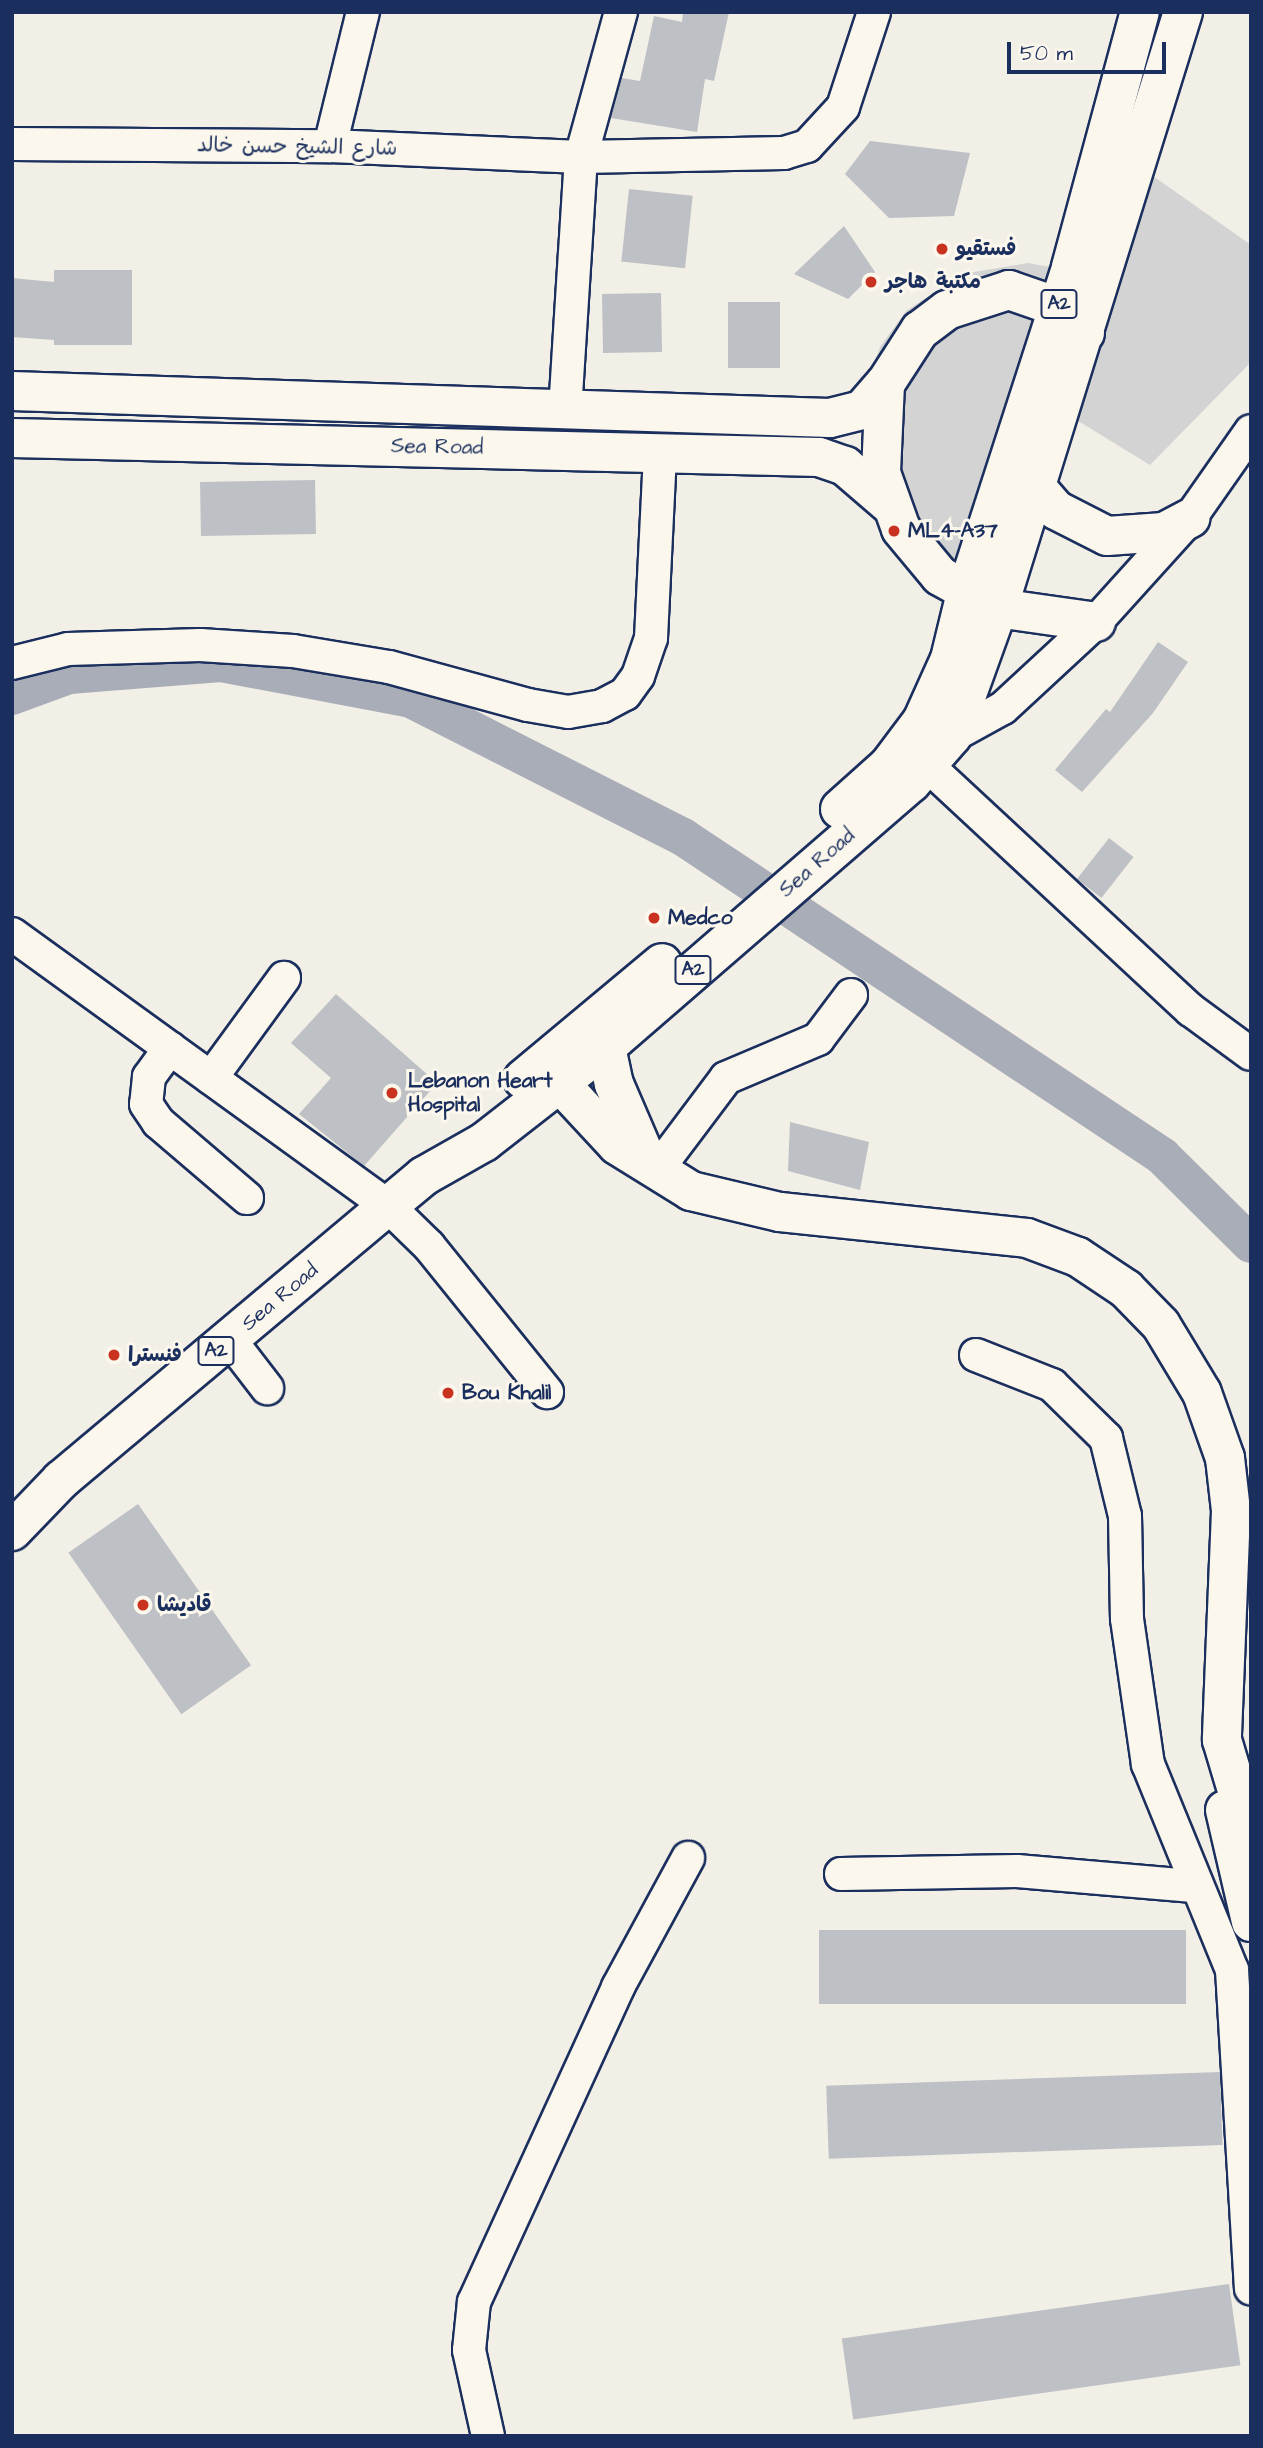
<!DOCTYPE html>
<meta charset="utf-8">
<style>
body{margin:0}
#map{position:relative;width:1263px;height:2448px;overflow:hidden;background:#f2efe6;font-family:"Architects Daughter","Playpen Sans Arabic",sans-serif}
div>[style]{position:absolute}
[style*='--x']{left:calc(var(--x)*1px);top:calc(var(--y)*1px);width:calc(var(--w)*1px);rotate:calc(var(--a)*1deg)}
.green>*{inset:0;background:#d2d3d2}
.river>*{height:38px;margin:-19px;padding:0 19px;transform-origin:19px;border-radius:19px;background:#a9adb7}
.building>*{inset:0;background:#bdc0c4;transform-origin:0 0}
.roads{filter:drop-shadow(2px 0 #1b2f5e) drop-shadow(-2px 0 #1b2f5e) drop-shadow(0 2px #1b2f5e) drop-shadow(0 -2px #1b2f5e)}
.minor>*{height:32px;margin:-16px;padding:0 16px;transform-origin:16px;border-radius:16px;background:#fbf7ec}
.major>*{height:38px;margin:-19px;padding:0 19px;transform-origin:19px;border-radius:19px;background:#fbf7ec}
.highway>*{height:38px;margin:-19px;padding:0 19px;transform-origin:19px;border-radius:19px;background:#fbf7ec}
.dots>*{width:19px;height:19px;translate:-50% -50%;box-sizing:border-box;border:4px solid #fbf7ec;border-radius:50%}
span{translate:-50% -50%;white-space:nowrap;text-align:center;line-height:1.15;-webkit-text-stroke:6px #fbf7ec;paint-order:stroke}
.shield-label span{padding:2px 5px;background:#fbf7ec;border:2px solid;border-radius:5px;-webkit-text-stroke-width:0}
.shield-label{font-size:19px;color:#1b2f5e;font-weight:700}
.street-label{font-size:21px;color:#1b2f5e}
.poi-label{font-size:21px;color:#1b2f5e;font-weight:700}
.left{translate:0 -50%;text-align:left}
.frame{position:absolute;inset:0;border:14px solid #1b2f5e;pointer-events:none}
.scale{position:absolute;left:1007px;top:42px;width:159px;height:32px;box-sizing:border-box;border:4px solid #1b2f5e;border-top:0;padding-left:9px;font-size:21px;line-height:24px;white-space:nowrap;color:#1b2f5e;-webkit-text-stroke:5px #fbf7ec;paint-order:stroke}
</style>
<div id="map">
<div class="green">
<i style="clip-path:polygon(1146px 171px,1251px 245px,1251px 362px,1150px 465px,1039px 397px,968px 571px,949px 563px,865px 451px,865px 388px,880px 347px,906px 311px,962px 274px,1028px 263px,1072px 271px)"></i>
</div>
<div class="river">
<i style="--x:12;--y:696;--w:61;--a:-20.2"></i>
<i style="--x:69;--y:675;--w:152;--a:-4.5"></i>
<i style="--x:221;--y:663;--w:193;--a:10.7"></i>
<i style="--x:411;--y:699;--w:305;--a:26.9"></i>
<i style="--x:683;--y:837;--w:576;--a:33.66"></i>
<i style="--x:1162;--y:1156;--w:125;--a:44.7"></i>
</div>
<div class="building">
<i style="clip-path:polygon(683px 12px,729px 12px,714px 81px,705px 79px,697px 132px,611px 118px,622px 78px,640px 81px,654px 16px,682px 22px)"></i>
<i style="clip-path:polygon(870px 141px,970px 153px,954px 216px,889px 218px,845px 174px)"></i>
<i style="left:629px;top:189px;width:64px;height:73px;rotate:6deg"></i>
<i style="clip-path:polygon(844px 226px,875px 272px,848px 299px,794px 274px)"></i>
<i style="clip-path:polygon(54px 270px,132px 270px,132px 345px,54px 345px,54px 340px,12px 337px,12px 278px,54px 282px)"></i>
<i style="left:661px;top:293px;width:59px;height:59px;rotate:89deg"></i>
<i style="left:728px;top:302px;width:52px;height:66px"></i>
<i style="left:315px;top:480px;width:54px;height:115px;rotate:89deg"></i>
<i style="clip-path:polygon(1158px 642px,1188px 662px,1153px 713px,1082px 792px,1055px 770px,1106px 709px,1110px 712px)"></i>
<i style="left:1109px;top:838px;width:31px;height:52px;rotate:38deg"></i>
<i style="clip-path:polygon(336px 994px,437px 1083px,364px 1166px,299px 1114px,331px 1078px,291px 1043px)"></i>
<i style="clip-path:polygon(790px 1122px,869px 1142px,860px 1190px,788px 1171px)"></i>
<i style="left:138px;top:1504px;width:197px;height:85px;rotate:55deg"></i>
<i style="left:1186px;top:1930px;width:74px;height:367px;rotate:90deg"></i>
<i style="left:1220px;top:2072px;width:73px;height:394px;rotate:88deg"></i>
<i style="left:1229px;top:2284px;width:82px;height:391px;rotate:82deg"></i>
</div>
<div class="roads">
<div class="minor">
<i style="--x:12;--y:144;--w:318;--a:0.4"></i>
<i style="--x:330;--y:146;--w:251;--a:2.5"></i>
<i style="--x:581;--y:157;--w:203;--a:-1.1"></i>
<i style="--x:784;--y:153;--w:24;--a:-17"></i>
<i style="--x:807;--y:146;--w:53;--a:-47.3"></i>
<i style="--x:843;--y:107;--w:100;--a:-71.9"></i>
<i style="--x:330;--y:146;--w:138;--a:-76.2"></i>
<i style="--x:565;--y:411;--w:255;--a:-86.4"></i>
<i style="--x:581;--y:157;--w:150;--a:-74.6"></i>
<i style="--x:12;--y:663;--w:58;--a:-14"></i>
<i style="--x:68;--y:649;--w:132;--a:-1.7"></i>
<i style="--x:200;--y:645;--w:93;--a:3.7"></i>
<i style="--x:293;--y:651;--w:97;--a:9.5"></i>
<i style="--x:389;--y:667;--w:144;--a:15.3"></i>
<i style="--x:528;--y:705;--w:41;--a:9.9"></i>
<i style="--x:568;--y:712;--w:35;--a:-10"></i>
<i style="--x:602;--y:706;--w:26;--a:-28"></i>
<i style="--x:625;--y:694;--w:22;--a:-54"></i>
<i style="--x:638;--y:676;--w:40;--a:-71.1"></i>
<i style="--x:651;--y:638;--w:185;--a:-87.2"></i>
<i style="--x:952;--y:736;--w:58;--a:-28.8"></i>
<i style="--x:1003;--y:708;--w:127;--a:-42.8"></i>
<i style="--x:1096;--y:622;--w:140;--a:-47.9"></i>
<i style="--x:1190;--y:518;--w:106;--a:-55"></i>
<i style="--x:928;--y:766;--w:359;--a:42.9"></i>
<i style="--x:1191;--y:1010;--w:74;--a:36.3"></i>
<i style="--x:12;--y:934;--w:464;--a:35.9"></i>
<i style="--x:388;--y:1206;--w:57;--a:44.3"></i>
<i style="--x:429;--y:1246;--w:188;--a:51.1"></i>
<i style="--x:170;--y:1048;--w:36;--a:126"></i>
<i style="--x:149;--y:1077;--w:27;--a:96"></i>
<i style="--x:146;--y:1104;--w:22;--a:56"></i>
<i style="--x:158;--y:1122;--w:117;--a:40.5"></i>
<i style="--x:211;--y:1078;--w:124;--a:-53.9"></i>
<i style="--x:657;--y:1170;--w:115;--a:-53.1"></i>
<i style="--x:726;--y:1078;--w:100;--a:-23"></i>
<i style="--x:818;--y:1039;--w:55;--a:-53.1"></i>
<i style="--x:230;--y:1340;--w:61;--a:52.4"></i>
<i style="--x:976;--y:1355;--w:82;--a:21.5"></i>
<i style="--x:1052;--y:1385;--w:76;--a:44.5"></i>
<i style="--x:1106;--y:1438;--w:80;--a:76.3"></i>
<i style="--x:1125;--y:1516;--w:103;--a:88.9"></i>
<i style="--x:1127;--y:1619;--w:147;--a:81.8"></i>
<i style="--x:1148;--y:1764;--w:222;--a:67.8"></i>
<i style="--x:1232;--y:1970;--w:319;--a:86.6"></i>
<i style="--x:841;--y:1874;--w:176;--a:-1"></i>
<i style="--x:1017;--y:1871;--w:177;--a:4.9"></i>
<i style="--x:488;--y:2436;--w:88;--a:-102.5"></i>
<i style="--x:469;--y:2350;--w:48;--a:-84.1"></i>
<i style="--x:474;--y:2302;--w:346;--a:-65.4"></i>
<i style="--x:618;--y:1987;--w:147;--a:-61.5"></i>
</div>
<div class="major">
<i style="--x:840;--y:809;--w:66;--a:-41.9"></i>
<i style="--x:889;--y:765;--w:55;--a:-53.1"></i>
<i style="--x:922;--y:721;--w:68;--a:-65.7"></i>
<i style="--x:950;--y:659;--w:68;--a:-76.4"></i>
<i style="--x:606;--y:1047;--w:38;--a:78"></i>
<i style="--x:614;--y:1084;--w:86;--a:66.7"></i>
<i style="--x:542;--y:1064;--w:110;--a:47.2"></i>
<i style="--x:617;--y:1145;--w:87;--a:31.9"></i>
<i style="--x:691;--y:1191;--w:91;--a:13.3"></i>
<i style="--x:780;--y:1212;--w:248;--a:6"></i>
<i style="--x:1027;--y:1238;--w:54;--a:20.4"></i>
<i style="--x:1078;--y:1257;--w:58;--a:33.7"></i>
<i style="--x:1126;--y:1289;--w:50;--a:45.8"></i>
<i style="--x:1161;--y:1325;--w:79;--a:58.9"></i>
<i style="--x:1202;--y:1393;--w:69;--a:70.5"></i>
<i style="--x:1225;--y:1458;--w:53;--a:83.5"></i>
<i style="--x:1231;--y:1511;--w:229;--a:92.3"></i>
<i style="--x:1222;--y:1740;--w:101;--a:73.4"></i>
<i style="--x:523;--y:1079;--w:181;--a:-39.8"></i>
<i style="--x:12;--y:1531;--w:71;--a:-46.1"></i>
<i style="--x:61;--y:1480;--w:427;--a:-40"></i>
<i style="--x:388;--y:1206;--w:47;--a:-39.8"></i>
<i style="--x:424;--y:1176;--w:69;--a:-29.5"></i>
<i style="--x:484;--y:1142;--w:155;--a:-37.9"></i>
<i style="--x:606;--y:1047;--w:403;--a:-40.9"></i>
<i style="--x:911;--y:783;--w:62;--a:-48.9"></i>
<i style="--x:952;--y:736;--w:136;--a:-70.2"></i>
<i style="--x:1225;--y:1810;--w:115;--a:76.9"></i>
</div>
<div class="highway">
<i style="--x:1085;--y:333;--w:37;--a:-136"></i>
<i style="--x:1058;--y:307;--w:52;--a:-160.9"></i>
<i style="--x:1009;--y:290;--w:65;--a:162.1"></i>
<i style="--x:947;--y:310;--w:34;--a:143"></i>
<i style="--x:920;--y:330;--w:64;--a:122.9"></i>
<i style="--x:885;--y:384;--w:89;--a:92.6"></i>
<i style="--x:881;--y:473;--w:59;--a:70.3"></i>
<i style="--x:901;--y:529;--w:61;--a:50.3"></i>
<i style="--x:940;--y:576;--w:66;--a:28.9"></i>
<i style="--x:998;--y:608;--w:99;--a:8.1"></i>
<i style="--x:12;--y:391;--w:818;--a:1.89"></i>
<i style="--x:830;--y:418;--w:33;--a:-14"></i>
<i style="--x:862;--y:410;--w:35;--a:-49"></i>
<i style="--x:12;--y:438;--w:807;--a:1.35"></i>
<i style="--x:819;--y:457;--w:28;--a:19"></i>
<i style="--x:845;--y:466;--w:57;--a:40.7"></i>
<i style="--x:1037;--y:488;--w:29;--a:49"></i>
<i style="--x:1056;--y:510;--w:57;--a:27"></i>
<i style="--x:1107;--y:536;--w:57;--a:-4"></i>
<i style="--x:1164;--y:532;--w:30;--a:-28"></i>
<i style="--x:966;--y:593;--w:342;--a:-72.1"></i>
<i style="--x:1071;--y:267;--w:264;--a:-74.9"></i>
<i style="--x:998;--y:608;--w:624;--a:-72.76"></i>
</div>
</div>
<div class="dots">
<i style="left:942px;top:249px;background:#c8321e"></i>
<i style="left:871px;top:282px;background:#c8321e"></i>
<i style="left:894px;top:531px;background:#c8321e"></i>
<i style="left:654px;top:918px;background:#c8321e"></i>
<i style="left:392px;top:1093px;background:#c8321e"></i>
<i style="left:114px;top:1355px;background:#c8321e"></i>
<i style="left:448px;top:1393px;background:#c8321e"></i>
<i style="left:143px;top:1605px;background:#c8321e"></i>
</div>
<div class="shield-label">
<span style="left:1059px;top:304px">A2</span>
<span style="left:693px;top:970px">A2</span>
<span style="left:216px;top:1351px">A2</span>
</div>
<div class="street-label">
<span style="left:297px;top:147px;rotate:1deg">شارع الشيخ حسن خالد</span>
<span style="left:437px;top:447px;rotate:1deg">Sea Road</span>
<span style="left:817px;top:863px;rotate:-41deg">Sea Road</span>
<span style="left:280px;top:1297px;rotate:-40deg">Sea Road</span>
</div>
<div class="poi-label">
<span class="left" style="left:956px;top:249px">فستقيو</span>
<span class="left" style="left:885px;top:282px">مكتبة هاجر</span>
<span class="left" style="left:908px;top:531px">ML4-A37</span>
<span class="left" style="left:668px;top:918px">Medco</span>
<span class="left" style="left:408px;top:1093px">Lebanon Heart<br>Hospital</span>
<span class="left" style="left:128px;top:1355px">فنسترا</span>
<span class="left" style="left:462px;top:1393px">Bou Khalil</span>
<span class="left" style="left:157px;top:1605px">قاديشا</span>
</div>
<div class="frame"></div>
<div class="scale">50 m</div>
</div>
